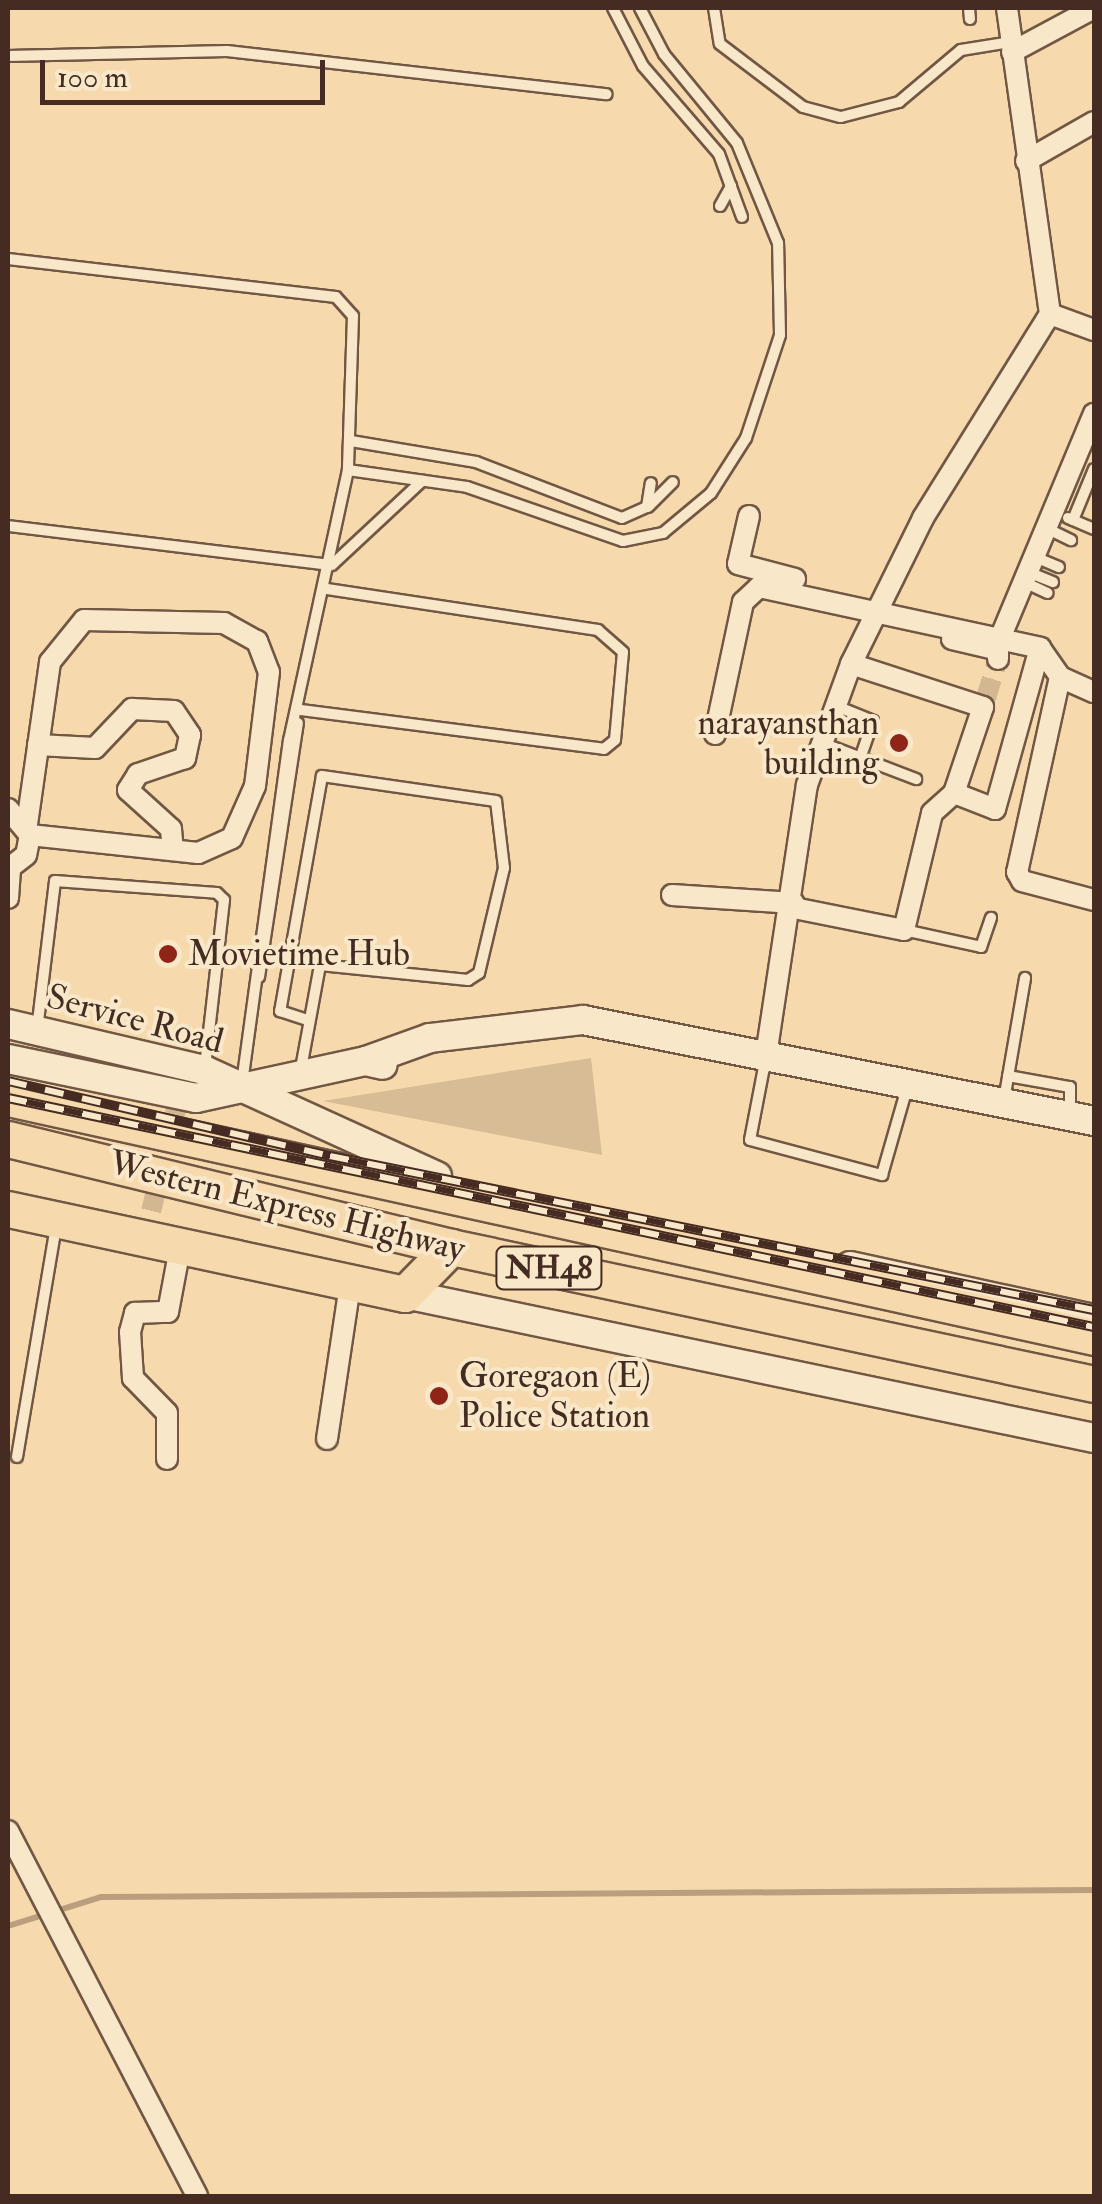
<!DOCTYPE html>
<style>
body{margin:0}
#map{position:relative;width:1102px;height:2204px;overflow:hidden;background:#f6daad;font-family:"IM FELL Double Pica",serif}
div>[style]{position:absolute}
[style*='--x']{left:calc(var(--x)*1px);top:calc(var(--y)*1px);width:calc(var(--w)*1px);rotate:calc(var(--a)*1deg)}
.green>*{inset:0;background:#d8bc95}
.stream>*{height:6px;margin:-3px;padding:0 3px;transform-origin:3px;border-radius:3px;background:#ba9e7d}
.street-tunnel>*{height:20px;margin-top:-10px;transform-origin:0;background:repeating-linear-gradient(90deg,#d3b791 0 20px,transparent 0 30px)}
.roads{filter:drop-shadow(2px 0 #715744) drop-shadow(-2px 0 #715744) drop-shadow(0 2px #715744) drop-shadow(0 -2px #715744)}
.lane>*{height:10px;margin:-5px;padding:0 5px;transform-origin:5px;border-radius:5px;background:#f9e7ca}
.street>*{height:20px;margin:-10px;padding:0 10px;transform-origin:10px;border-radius:10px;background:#f9e7ca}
.secondary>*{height:28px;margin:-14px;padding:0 14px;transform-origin:14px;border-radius:14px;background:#f9e7ca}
.highway>*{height:35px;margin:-17.5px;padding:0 17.5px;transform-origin:17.5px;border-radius:17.5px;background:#f6daad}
.rail>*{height:10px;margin-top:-5px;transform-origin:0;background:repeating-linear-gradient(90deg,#f9e7ca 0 19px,#452b21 0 38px);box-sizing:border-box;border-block:2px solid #452b21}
.dots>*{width:28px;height:28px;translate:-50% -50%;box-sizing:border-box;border:5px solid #f9e7ca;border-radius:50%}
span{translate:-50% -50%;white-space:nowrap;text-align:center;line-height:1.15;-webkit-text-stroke:8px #f9e7ca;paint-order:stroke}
.shield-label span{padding:2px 8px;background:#f9e7ca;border:2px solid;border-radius:8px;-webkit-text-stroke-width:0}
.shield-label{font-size:32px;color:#452b21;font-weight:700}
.poi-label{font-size:35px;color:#452b21}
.right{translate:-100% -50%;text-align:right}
.left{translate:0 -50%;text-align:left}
.street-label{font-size:35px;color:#452b21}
.frame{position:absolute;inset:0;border:10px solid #452b21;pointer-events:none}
.scale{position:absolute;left:40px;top:60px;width:285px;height:45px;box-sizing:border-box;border:5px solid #452b21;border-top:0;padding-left:12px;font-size:30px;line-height:35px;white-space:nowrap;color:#452b21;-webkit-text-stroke:8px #f9e7ca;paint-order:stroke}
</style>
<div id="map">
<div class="green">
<i style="clip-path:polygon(591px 1058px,602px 1155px,323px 1101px)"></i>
</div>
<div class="stream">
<i style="--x:8;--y:1926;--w:97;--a:-17.3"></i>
<i style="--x:101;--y:1897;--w:993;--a:-0.4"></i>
</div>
<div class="street-tunnel">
<i style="--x:986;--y:698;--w:41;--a:-72.9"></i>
<i style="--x:144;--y:1240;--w:180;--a:-76.2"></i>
</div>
<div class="roads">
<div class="lane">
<i style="--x:613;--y:8;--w:65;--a:62.7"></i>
<i style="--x:643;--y:66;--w:116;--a:49.2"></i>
<i style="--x:719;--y:154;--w:67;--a:69.9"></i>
<i style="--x:714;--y:8;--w:36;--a:81"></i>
<i style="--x:720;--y:44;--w:104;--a:37.2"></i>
<i style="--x:803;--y:107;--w:39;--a:15"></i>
<i style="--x:841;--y:117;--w:60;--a:-14.5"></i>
<i style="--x:899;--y:102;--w:81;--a:-40"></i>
<i style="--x:961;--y:50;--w:51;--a:-9.1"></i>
<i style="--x:969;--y:8;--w:11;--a:85"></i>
<i style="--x:8;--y:56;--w:219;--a:-1.3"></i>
<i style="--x:227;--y:51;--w:382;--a:6.5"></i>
<i style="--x:720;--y:206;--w:23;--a:-61"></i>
<i style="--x:8;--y:259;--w:330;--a:6.6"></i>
<i style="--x:336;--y:297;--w:25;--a:48"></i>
<i style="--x:353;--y:316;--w:154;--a:91.9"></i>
<i style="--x:348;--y:470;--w:276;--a:102.3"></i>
<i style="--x:289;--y:740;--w:348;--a:97.8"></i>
<i style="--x:351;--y:441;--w:127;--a:9.5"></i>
<i style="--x:476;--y:462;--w:156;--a:21"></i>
<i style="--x:622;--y:518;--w:27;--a:-24"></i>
<i style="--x:647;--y:507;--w:24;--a:-81"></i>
<i style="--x:348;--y:470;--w:120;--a:8.1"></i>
<i style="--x:467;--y:487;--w:165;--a:19.1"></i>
<i style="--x:623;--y:541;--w:41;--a:-11.3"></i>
<i style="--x:663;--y:533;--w:62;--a:-39.8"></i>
<i style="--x:711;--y:493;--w:65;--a:-57.5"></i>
<i style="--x:746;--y:438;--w:108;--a:-71.7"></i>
<i style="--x:780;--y:335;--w:92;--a:-91.2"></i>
<i style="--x:778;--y:243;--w:108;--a:-112.3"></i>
<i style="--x:737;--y:143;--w:115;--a:-129.4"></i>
<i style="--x:664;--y:54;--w:52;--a:-117.6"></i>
<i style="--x:648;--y:507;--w:35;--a:-45"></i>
<i style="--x:1068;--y:518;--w:28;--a:23"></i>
<i style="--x:1073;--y:520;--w:55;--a:-67.6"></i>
<i style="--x:8;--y:526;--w:326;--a:6.9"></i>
<i style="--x:1046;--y:528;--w:28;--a:26"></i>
<i style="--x:1035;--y:557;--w:26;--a:23"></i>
<i style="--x:333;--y:564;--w:122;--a:-43"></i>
<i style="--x:1028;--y:572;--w:27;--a:22"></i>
<i style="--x:1024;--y:582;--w:26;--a:25"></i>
<i style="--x:836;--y:706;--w:40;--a:22"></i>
<i style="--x:873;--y:721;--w:39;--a:109"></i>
<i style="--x:301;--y:710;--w:305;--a:7.3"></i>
<i style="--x:604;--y:749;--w:14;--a:-39"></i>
<i style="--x:615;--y:740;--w:88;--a:-84.8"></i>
<i style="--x:623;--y:652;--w:33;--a:-139"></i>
<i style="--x:598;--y:630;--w:274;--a:-171.4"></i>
<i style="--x:822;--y:743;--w:101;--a:21"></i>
<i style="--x:904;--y:930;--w:79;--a:12.4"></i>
<i style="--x:981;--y:947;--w:31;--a:-71"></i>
<i style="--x:259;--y:977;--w:257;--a:-81.3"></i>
<i style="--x:37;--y:1030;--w:150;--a:-83.1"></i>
<i style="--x:55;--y:881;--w:162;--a:4.2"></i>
<i style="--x:217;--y:893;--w:10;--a:45"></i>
<i style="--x:224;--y:900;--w:168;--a:96.5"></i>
<i style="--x:765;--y:1062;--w:79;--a:100.9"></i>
<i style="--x:750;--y:1140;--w:137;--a:14.9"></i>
<i style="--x:882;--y:1175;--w:91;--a:-74"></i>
<i style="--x:300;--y:1074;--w:111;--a:-79.6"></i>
<i style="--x:320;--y:965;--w:149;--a:5.8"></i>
<i style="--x:468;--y:980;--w:13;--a:-32"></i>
<i style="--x:479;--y:973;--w:108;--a:-76.6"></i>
<i style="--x:504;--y:868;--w:67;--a:-96.8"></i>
<i style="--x:496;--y:801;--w:176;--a:-171.8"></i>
<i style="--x:322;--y:776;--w:239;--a:100.1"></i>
<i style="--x:280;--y:1011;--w:28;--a:18"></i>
<i style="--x:1008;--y:1076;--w:63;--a:10.1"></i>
<i style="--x:1070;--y:1087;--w:28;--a:90"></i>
<i style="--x:1004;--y:1100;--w:124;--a:-80.2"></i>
<i style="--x:17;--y:1457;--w:234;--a:-80.4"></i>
</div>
<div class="street">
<i style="--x:1012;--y:52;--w:93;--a:-28.2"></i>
<i style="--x:1026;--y:161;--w:78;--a:-29.8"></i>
<i style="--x:1050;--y:314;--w:47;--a:20"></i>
<i style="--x:749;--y:516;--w:49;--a:102.9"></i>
<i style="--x:738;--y:564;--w:59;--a:14.7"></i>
<i style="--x:1001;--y:636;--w:241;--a:-67.3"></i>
<i style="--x:952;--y:639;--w:47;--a:13.4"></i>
<i style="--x:998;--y:650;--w:9;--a:90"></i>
<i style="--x:851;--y:664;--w:139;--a:18"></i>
<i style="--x:983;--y:707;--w:91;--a:108.6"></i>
<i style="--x:954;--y:793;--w:44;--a:21.3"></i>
<i style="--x:995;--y:809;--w:167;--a:-74.4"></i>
<i style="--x:1060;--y:677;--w:37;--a:24"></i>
<i style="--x:715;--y:734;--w:135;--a:-78"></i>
<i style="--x:743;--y:602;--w:22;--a:-43"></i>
<i style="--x:759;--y:587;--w:288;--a:12.2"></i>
<i style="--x:1040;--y:648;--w:35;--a:55"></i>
<i style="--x:1060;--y:677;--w:200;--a:102.4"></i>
<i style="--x:1017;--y:872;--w:10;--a:61"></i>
<i style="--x:1022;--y:881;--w:74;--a:14.8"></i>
<i style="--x:38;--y:745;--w:57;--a:3"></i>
<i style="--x:95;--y:748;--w:54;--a:-46.5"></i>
<i style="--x:132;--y:709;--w:42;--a:2.7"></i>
<i style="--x:174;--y:711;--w:29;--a:56"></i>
<i style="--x:190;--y:735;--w:24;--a:102"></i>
<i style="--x:185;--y:758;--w:50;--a:161.2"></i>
<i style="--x:138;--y:774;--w:19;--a:122"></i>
<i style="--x:128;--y:790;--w:58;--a:42.2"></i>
<i style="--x:171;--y:829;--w:21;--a:85"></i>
<i style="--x:8;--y:809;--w:34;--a:50"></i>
<i style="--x:30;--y:835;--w:20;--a:101"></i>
<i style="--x:26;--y:855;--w:23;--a:142"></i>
<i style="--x:27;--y:824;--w:164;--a:-81.9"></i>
<i style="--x:50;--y:662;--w:54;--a:-51"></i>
<i style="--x:84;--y:620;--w:140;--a:1.2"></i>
<i style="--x:224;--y:623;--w:38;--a:29"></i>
<i style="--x:257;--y:641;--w:33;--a:69"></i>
<i style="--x:269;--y:672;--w:115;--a:97"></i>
<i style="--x:255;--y:786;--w:57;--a:113.9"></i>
<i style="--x:232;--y:838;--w:37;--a:156"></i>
<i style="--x:198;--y:853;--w:169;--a:-173.9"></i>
<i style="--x:672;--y:895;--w:122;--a:3.8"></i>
<i style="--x:8;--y:898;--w:30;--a:-86"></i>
<i style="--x:794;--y:908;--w:112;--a:11.3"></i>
<i style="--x:904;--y:930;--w:120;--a:-76.5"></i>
<i style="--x:932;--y:813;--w:30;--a:-42"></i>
<i style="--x:765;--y:1062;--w:280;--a:-81.4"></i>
<i style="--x:807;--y:785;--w:129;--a:-70"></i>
<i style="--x:851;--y:664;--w:163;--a:-63.7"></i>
<i style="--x:923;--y:518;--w:240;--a:-58.1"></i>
<i style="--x:1050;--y:314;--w:309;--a:-98"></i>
<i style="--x:327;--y:1439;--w:156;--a:-81.5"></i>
<i style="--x:167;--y:1459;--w:46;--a:-90"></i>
<i style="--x:167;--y:1413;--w:49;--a:-134.2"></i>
<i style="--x:133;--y:1378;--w:46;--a:-93.7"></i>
<i style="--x:130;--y:1332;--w:20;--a:-75"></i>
<i style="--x:135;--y:1313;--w:33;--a:-2"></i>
<i style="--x:168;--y:1312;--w:65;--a:-79.4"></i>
<i style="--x:8;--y:1831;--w:411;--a:62.6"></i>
</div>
<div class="secondary">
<i style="--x:8;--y:1024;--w:201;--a:13.2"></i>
<i style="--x:204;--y:1070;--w:256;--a:24.5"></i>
<i style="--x:8;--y:1059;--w:192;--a:11.7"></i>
<i style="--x:196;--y:1098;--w:174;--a:-12.3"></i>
<i style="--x:366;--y:1061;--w:17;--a:13"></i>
<i style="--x:366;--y:1061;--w:68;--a:-19.8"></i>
<i style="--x:430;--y:1038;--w:154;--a:-6.7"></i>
<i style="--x:583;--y:1020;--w:521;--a:11.18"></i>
<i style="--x:850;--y:1266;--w:250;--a:12.3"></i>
<i style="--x:405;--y:1294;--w:704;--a:11.8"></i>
</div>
<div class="highway">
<i style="--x:8;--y:1098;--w:1112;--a:12.41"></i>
<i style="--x:8;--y:1139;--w:456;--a:13.7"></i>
<i style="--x:451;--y:1247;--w:657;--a:12.03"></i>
<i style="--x:8;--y:1209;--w:406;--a:12.1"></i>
<i style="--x:405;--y:1294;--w:66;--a:-45.6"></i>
</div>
</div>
<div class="rail">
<i style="--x:8;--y:1081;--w:331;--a:13.1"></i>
<i style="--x:330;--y:1156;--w:779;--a:11.4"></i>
<i style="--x:8;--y:1098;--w:1110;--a:11.91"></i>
</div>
<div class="dots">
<i style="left:899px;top:743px;background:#8f2418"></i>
<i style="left:168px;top:954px;background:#8f2418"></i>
<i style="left:439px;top:1396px;background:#8f2418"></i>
</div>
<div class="shield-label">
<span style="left:549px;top:1268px">NH48</span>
</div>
<div class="poi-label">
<span class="right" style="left:879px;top:743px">narayansthan<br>building</span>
<span class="left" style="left:188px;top:954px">Movietime Hub</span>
<span class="left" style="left:459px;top:1396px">Goregaon (E)<br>Police Station</span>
</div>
<div class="street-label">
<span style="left:135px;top:1019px;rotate:15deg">Service Road</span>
<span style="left:287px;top:1206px;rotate:14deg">Western Express Highway</span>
</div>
<div class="frame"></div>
<div class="scale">100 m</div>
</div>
